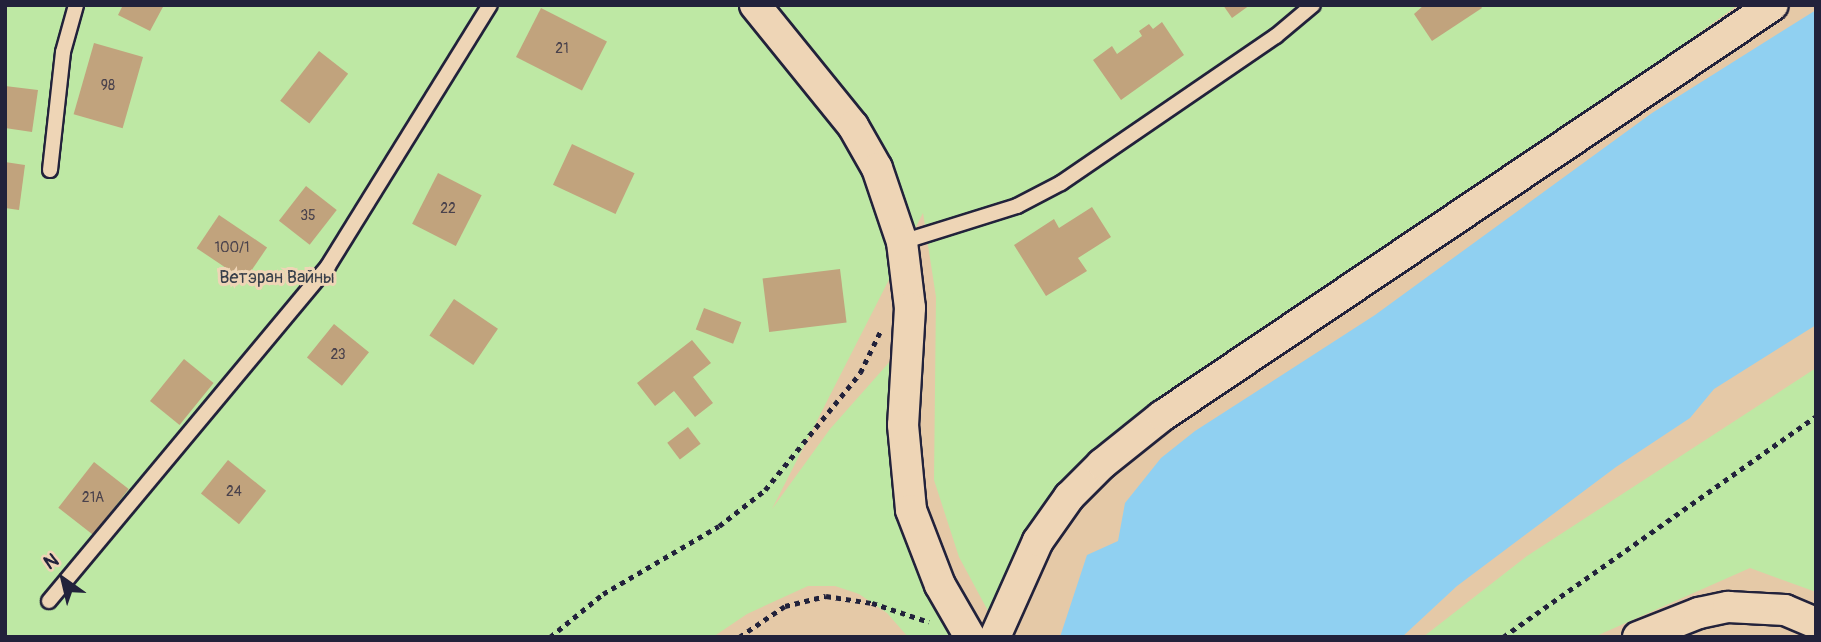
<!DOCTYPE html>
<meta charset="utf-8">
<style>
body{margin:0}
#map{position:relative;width:1821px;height:642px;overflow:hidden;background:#e5c9a7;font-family:Pangolin,sans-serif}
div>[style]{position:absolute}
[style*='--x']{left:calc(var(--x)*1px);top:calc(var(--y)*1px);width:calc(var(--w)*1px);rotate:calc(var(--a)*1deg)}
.green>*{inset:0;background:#bee8a4}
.water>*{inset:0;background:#90d0f1}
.building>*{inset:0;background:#c1a37d;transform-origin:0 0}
.path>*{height:4.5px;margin-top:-2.25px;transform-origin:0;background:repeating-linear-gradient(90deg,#22223b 0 5px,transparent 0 10px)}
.roads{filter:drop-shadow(2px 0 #22223b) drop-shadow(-2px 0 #22223b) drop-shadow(0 2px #22223b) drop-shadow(0 -2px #22223b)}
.service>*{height:14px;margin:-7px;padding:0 7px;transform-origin:7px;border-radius:7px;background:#eed5b6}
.minor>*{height:30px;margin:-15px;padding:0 15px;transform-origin:15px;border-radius:15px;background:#eed5b6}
span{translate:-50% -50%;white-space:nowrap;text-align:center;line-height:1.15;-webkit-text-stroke:6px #eed5b6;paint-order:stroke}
.number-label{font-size:14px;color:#4a424c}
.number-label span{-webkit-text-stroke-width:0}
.park-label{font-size:18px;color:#39404b}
.frame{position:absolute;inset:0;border:7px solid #22223b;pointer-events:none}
.north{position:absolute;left:28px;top:544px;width:70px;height:70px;-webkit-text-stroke:5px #eed5b6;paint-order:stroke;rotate:326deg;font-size:19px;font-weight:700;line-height:28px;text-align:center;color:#22223b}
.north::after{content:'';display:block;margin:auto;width:24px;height:32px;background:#22223b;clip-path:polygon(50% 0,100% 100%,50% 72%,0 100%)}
</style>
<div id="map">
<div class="green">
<i style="clip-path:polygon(5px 5px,1738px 5px,1095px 466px,1023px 600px,1014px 637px,1002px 637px,959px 557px,934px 480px,936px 297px,923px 213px,772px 509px,830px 429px,893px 358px,889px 456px,898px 515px,915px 561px,956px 637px,908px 637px,887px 613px,859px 594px,835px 586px,808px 586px,747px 614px,713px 637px,5px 637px)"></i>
<i style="clip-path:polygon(1816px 368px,1816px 592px,1750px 568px,1594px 637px,1423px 637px,1527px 556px)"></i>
</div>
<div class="water">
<i style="clip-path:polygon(1816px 10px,1816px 325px,1714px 389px,1690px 418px,1616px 467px,1457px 586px,1402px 637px,1060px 637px,1087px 555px,1118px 541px,1125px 503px,1161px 458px,1195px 431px,1375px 315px,1652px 113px)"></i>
</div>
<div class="building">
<i style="clip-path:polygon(123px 5px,164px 5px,150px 31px,118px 15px)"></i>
<i style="clip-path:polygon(1223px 5px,1250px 5px,1232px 18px)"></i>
<i style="clip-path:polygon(1424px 5px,1480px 5px,1482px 8px,1432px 41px,1414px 14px)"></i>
<i style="left:541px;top:8px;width:74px;height:55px;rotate:27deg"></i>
<i style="clip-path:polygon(1162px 22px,1184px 55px,1121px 100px,1093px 60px,1112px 46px,1117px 54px,1142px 36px,1139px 31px,1149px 24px,1153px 29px)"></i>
<i style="left:94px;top:43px;width:51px;height:74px;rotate:16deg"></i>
<i style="left:319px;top:51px;width:37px;height:63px;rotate:38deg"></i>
<i style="clip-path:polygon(5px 86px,38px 90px,32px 132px,5px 128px)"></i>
<i style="left:572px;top:144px;width:69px;height:45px;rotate:25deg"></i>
<i style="clip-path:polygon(5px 162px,25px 165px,19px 210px,5px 208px)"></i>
<i style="left:438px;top:173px;width:49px;height:57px;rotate:27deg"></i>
<i style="left:306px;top:186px;width:39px;height:44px;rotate:38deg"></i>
<i style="clip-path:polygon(1092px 207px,1111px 237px,1078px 258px,1087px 271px,1046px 296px,1014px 245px,1054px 219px,1059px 228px)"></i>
<i style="left:219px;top:215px;width:58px;height:40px;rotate:34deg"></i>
<i style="left:840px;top:269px;width:54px;height:78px;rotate:83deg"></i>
<i style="left:454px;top:299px;width:53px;height:44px;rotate:34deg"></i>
<i style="left:704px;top:308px;width:40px;height:23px;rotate:21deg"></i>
<i style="left:334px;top:324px;width:45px;height:43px;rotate:39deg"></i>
<i style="clip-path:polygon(692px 340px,711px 363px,693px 377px,713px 403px,695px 417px,674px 391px,655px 406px,637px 383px)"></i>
<i style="left:184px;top:359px;width:38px;height:54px;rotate:39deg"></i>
<i style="left:688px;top:427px;width:21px;height:26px;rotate:53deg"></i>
<i style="left:228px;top:460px;width:49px;height:43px;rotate:39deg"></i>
<i style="left:94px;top:462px;width:44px;height:58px;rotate:38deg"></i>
</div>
<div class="path">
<i style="--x:550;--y:637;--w:68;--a:-39.1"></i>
<i style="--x:603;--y:594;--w:134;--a:-30.4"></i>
<i style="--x:719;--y:526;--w:58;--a:-38"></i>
<i style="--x:765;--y:490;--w:151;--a:-50.9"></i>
<i style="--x:860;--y:373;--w:46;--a:-64"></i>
<i style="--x:739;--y:637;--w:55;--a:-34"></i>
<i style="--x:785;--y:606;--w:42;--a:-13.7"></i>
<i style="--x:826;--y:596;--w:47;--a:8.7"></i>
<i style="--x:872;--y:603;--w:60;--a:18.4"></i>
<i style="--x:1503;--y:637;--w:383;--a:-35.2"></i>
</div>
<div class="roads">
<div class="service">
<i style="--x:50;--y:170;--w:119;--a:-83.7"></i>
<i style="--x:63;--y:52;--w:49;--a:-74.5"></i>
<i style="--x:902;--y:242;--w:121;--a:-17.4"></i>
<i style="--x:1017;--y:206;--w:50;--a:-27.6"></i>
<i style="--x:1061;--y:183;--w:260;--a:-34.4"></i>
<i style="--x:1276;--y:36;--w:48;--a:-40"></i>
<i style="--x:49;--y:601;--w:436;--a:-50.2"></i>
<i style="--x:328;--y:266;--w:307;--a:-58.2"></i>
</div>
<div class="minor">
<i style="--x:755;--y:5;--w:156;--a:51"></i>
<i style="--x:853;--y:126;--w:48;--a:60.3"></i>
<i style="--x:877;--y:168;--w:78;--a:71.3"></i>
<i style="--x:902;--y:242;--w:66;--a:83.1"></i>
<i style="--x:910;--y:308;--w:117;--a:93.4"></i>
<i style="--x:903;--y:425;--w:85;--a:84.6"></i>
<i style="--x:911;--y:510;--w:80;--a:68.9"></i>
<i style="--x:940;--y:585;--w:60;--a:60"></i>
<i style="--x:995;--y:637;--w:105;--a:-65.9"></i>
<i style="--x:1038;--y:541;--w:54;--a:-54.8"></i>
<i style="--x:1069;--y:497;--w:47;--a:-45"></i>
<i style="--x:1102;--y:464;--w:77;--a:-38.7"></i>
<i style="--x:1162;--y:416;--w:736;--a:-33.93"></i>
<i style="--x:1638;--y:637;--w:66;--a:-21.5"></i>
<i style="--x:1699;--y:613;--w:30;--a:-12"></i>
<i style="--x:1728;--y:607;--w:57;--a:3"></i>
<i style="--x:1785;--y:610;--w:34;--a:23"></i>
</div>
</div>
<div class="number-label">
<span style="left:562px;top:49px">21</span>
<span style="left:108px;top:86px">98</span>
<span style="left:448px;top:209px">22</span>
<span style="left:308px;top:216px">35</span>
<span style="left:232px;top:248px">100/1</span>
<span style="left:338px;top:355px">23</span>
<span style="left:234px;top:492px">24</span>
<span style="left:93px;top:498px">21А</span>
</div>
<div class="park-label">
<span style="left:277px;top:278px">Ветэран Вайны</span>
</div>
<div class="frame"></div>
<div class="north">N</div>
</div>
